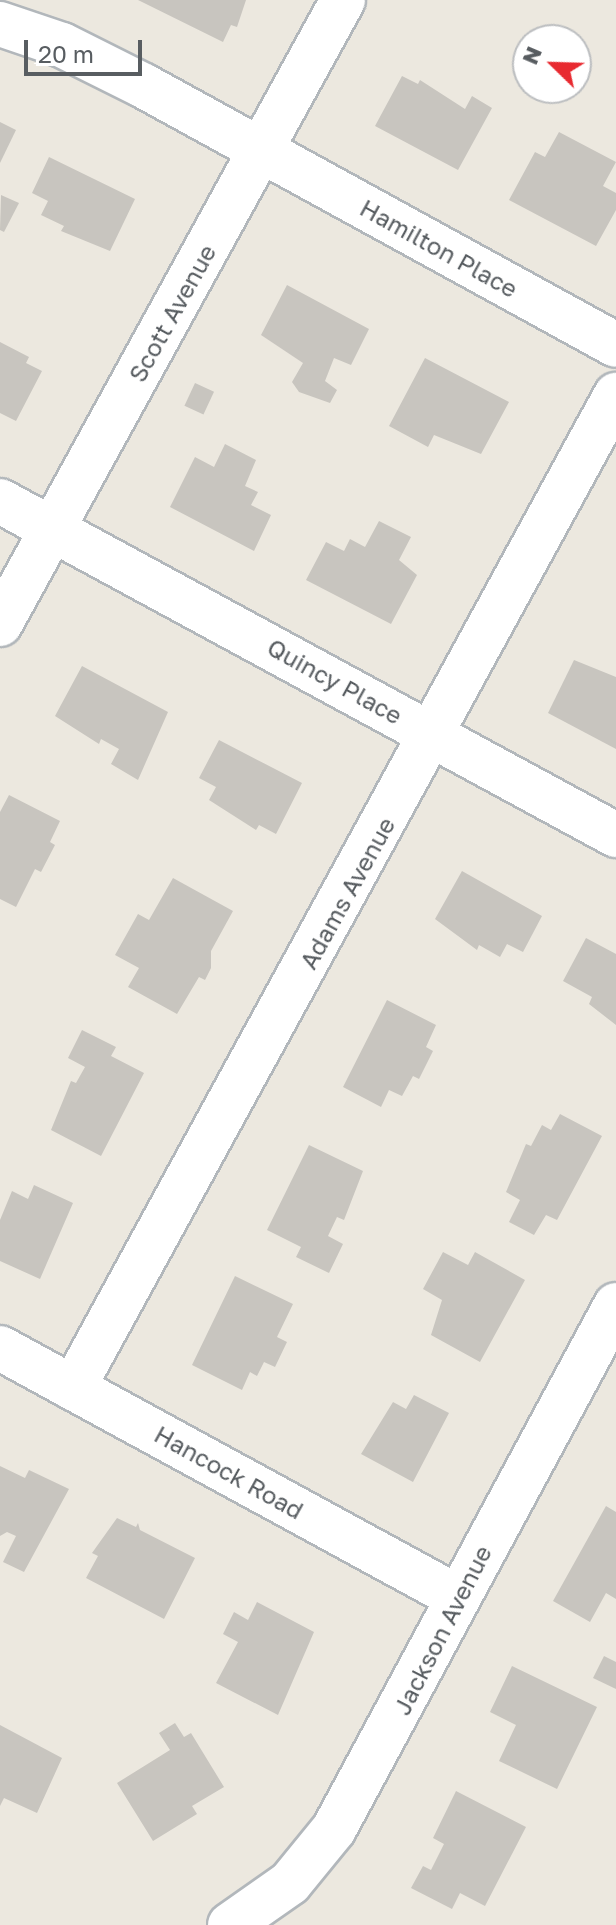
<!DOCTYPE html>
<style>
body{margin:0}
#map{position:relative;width:616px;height:1925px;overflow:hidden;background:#ece8df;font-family:"Golos Text",sans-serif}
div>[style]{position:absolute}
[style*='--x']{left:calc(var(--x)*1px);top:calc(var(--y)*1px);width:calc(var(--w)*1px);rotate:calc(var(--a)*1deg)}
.building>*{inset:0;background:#c8c5bf;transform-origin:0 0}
.roads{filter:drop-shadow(2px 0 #b2b7bb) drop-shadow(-2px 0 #b2b7bb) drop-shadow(0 2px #b2b7bb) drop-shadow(0 -2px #b2b7bb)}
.minor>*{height:44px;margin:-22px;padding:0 22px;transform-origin:22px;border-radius:22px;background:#fff}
span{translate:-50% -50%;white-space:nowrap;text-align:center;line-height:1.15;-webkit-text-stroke:8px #fff;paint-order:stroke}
.street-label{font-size:24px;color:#585d61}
.north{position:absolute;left:512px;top:24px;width:80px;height:80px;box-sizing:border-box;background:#fff;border:2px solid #bcbec0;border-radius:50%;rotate:293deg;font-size:22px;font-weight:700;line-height:32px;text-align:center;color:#585d61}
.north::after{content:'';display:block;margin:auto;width:28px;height:36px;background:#e82a30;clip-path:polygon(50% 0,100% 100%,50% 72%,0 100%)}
.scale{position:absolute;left:24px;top:40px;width:118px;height:36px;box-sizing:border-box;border:4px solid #585d61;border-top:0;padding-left:10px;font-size:24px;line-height:28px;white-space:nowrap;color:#585d61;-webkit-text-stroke:6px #fff;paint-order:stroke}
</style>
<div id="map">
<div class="building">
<i style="clip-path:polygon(138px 0,246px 0,237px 27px,231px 25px,223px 42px)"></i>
<i style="clip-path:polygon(402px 76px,418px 84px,420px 80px,465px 109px,472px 96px,492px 108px,458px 170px,375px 126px)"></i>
<i style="clip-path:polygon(0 122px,16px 130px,0 163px)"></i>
<i style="clip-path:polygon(559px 132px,616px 162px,603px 186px,616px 193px,616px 210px,596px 246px,509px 200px,535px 152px,545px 157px)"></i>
<i style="clip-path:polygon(49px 157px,135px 199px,110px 251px,61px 231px,64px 226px,41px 215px,48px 201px,32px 193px)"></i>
<i style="clip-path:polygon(1px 195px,19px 203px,4px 232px,0 230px)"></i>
<i style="clip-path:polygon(287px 285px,369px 329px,351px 365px,334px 358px,325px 381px,337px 390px,330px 403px,299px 392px,292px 382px,303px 363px,261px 335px)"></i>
<i style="clip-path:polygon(0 342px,29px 357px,26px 363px,42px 371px,16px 421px,0 413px)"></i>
<i style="clip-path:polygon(425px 358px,509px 402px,481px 454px,434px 435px,428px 447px,389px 426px)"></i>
<i style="left:195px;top:383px;width:21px;height:25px;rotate:25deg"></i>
<i style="clip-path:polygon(225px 444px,256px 460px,245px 486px,258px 492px,251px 505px,271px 515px,254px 551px,170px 507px,195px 457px,214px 467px)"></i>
<i style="clip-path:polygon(379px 521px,411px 537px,399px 560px,417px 575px,391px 624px,306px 580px,326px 542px,344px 551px,350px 539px,365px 547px)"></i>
<i style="clip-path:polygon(574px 660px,616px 677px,616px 749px,548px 713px)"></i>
<i style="clip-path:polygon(82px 666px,168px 712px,138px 780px,111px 764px,119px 749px,101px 739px,99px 744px,55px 716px)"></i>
<i style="clip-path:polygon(219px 740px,302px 783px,276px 834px,259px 825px,256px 830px,209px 800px,216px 787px,199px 778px)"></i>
<i style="clip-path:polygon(9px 795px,60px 821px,50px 842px,55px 845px,41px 872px,35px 869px,16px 907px,0 899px,0 812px)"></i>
<i style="clip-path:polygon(462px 871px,542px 916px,523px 952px,507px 944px,500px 957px,479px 945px,477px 950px,435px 919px)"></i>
<i style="clip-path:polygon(173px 878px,233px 911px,211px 951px,211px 968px,205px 980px,199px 977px,177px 1014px,128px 987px,139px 968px,115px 955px,138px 914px,149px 920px)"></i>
<i style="clip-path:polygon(586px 938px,616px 954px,616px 1025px,589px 1004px,592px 997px,563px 981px)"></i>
<i style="clip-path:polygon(387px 1000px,436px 1025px,426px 1047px,433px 1051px,419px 1079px,413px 1076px,402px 1096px,389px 1090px,381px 1107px,343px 1087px)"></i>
<i style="clip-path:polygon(82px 1030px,116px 1047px,111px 1056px,144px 1073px,101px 1156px,51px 1130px,71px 1081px,76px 1083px,85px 1067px,68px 1058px)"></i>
<i style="clip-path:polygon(560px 1114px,602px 1136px,557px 1220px,546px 1215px,534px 1235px,509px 1222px,520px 1200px,506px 1192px,526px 1144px,531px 1146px,542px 1125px,551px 1130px)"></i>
<i style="clip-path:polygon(309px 1145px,363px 1171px,344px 1220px,337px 1217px,328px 1236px,343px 1244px,329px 1273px,296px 1257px,301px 1247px,267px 1230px)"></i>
<i style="clip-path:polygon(34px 1185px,73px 1203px,40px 1279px,0 1261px,0 1220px,12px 1191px,28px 1199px)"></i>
<i style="clip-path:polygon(443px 1252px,468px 1265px,475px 1252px,525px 1280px,480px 1362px,431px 1335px,442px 1300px,423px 1289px)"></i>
<i style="clip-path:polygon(235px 1276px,293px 1304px,277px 1337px,287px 1342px,275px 1367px,264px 1362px,257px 1376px,250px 1372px,242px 1390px,192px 1365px)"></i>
<i style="clip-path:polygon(414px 1395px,449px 1413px,413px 1482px,361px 1454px,393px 1402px,406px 1409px)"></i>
<i style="clip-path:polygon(0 1466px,25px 1478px,29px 1470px,69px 1489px,24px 1572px,3px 1562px,16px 1536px,7px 1532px,0 1536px)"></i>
<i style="clip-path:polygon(606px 1506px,616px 1512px,616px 1599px,606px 1593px,590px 1622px,553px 1601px)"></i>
<i style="clip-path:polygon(117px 1518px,136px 1527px,138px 1523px,140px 1530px,195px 1558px,164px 1619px,86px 1578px,98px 1556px,92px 1553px)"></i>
<i style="clip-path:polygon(257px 1602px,314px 1632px,278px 1715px,216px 1683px,238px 1642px,223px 1634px,234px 1612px,248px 1620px)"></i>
<i style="clip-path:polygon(604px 1656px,616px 1662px,616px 1689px,593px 1678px)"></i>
<i style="clip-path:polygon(512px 1666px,597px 1707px,557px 1789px,499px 1761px,516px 1725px,490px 1712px)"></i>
<i style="clip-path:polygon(175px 1723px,184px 1737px,191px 1733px,224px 1787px,192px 1806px,197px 1814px,153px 1841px,117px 1783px,170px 1750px,159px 1733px)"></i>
<i style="clip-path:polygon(0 1725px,62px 1758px,37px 1813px,4px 1798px,0 1806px)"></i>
<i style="clip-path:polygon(456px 1791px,526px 1827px,485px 1906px,460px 1893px,452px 1909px,411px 1888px,423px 1866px,431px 1870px,444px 1844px,433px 1838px)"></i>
</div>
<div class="roads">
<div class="minor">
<i style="--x:0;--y:24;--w:65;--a:18.7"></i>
<i style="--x:62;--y:45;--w:92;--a:26.6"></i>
<i style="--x:144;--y:86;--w:538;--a:28.75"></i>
<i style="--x:0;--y:501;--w:701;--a:28.47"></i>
<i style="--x:0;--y:624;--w:712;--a:-61.2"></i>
<i style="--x:0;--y:1348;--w:520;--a:28.58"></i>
<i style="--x:73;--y:1388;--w:1132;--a:-61.33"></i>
<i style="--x:230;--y:1925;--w:73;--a:-35"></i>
<i style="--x:290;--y:1883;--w:70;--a:-50.8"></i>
<i style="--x:334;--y:1829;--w:595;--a:-61.71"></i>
</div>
</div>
<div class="street-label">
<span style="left:439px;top:248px;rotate:29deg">Hamilton Place</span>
<span style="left:172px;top:313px;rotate:-61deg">Scott Avenue</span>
<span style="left:335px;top:681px;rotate:29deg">Quincy Place</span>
<span style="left:347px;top:893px;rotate:-61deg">Adams Avenue</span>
<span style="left:229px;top:1472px;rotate:29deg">Hancock Road</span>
<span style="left:442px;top:1630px;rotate:-63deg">Jackson Avenue</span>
</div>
<div class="north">N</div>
<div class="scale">20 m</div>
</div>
